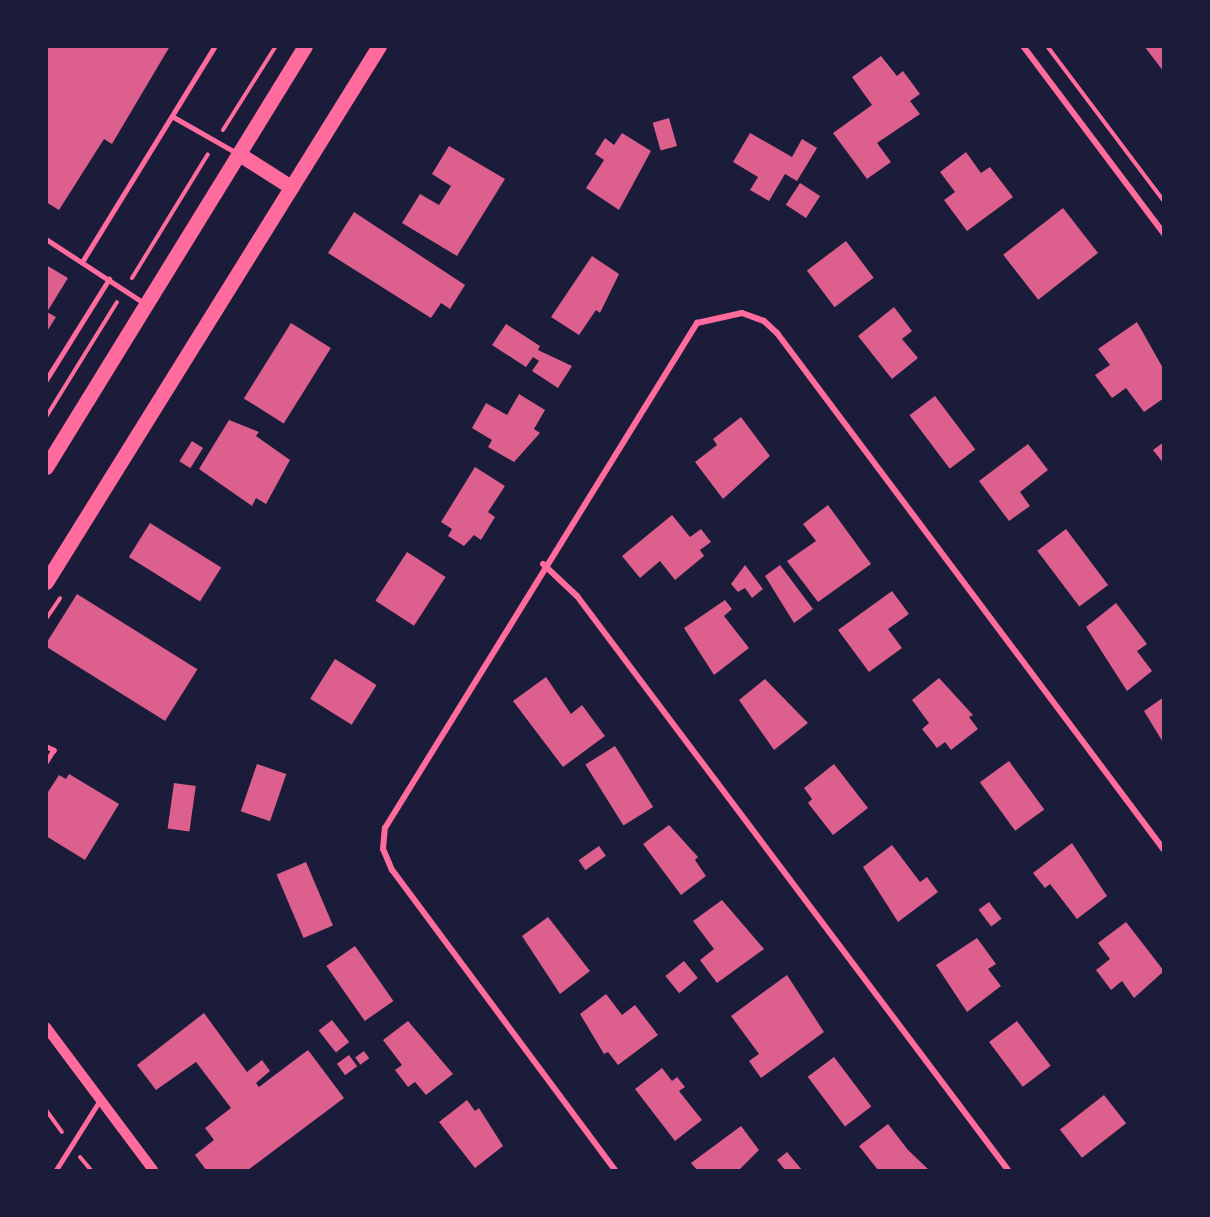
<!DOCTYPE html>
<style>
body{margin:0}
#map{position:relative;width:1210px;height:1217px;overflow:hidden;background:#1b1b3a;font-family:"Public Sans",sans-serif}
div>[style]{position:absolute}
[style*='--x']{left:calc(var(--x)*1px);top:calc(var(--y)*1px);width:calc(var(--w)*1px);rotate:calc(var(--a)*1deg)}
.building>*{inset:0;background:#dd5f8e;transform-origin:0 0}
.path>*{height:4px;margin:-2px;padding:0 2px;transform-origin:2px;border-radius:2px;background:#ff6b9d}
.service>*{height:4.5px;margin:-2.25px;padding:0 2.25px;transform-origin:2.25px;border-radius:2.25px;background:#ff6b9d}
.minor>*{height:6px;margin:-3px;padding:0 3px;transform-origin:3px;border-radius:3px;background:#ff6b9d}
.tertiary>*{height:10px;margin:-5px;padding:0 5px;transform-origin:5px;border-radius:5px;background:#ff6b9d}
.primary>*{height:15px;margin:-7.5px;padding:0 7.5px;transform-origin:7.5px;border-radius:7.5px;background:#ff6b9d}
span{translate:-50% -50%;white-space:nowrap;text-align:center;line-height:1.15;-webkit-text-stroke:5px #1b1b3a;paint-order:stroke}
.frame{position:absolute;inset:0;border:48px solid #1b1b3a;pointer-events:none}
</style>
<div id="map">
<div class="building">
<i style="clip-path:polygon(46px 46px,170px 46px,112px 144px,104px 139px,59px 210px,46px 202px)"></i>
<i style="clip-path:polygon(1144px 46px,1164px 46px,1164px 72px)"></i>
<i style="clip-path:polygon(881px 56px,897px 76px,903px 71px,920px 94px,910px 101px,920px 114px,877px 143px,891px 162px,867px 179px,833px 133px,872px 105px,852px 77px)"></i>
<i style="left:669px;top:118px;width:29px;height:17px;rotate:74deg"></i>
<i style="clip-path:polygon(622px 133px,651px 151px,619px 210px,586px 188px,604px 160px,595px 154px,605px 138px,614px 145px)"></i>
<i style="clip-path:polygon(750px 133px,792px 157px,802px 139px,817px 148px,797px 181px,785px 174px,769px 201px,750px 190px,758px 177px,733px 162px)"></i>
<i style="clip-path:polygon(449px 146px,505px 179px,457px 256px,402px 223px,420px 194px,439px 205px,451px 186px,432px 174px)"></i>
<i style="clip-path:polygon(966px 152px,981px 173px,990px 167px,1013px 197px,967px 231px,944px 200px,955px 192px,940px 172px)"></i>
<i style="left:800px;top:183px;width:24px;height:26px;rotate:33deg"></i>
<i style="left:1063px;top:208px;width:57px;height:76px;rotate:52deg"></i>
<i style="clip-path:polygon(354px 212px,465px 285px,450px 309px,441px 303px,431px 318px,328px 253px)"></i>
<i style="left:846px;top:241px;width:46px;height:49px;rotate:53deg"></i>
<i style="clip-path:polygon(592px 256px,619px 274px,600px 313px,596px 310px,579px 335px,551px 317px)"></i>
<i style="clip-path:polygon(46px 265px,68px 278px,47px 312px,56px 317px,46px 333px)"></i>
<i style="clip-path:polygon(894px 307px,912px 331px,902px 339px,918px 358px,892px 379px,858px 336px)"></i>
<i style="clip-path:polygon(1137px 322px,1164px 370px,1164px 398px,1144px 412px,1126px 388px,1112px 398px,1095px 375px,1110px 365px,1098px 349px)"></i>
<i style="left:291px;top:323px;width:47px;height:89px;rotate:32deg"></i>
<i style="clip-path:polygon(506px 324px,540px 346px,538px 350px,572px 366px,558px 388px,532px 371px,539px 361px,533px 357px,526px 367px,492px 345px)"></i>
<i style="clip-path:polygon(519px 394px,545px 410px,534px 429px,540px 433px,514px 462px,488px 447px,492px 440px,472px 428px,486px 403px,507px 415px)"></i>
<i style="left:935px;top:396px;width:67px;height:32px;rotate:53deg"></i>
<i style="clip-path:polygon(741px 417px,770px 456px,723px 499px,695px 462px,717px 445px,713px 439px)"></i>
<i style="clip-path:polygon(229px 420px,259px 432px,256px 436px,290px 460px,266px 504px,256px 498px,252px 506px,199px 469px)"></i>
<i style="left:192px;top:441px;width:13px;height:24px;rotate:32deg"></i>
<i style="clip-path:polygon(1164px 442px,1164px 464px,1153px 450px)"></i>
<i style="clip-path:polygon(1028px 444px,1048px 470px,1020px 492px,1030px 506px,1009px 521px,979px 481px)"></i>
<i style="clip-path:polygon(475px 467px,505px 486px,488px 512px,495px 517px,481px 540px,474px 535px,464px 546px,448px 536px,452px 529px,441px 522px)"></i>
<i style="clip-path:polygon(828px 505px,871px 564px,818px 602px,787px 561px,816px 541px,803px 524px)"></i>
<i style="clip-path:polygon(672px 515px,690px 537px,701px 529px,711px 542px,700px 550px,704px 556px,675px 580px,660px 561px,640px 578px,622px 556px)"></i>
<i style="left:150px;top:523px;width:84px;height:40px;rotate:32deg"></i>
<i style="left:1066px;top:529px;width:70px;height:36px;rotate:53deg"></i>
<i style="left:407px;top:552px;width:46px;height:58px;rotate:33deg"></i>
<i style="clip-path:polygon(745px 565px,763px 589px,752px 598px,745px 588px,738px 592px,731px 584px)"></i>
<i style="clip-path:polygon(780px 565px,813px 609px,794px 623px,765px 576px)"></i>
<i style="clip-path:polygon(892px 591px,909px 614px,888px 629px,902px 648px,869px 672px,838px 630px)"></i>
<i style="left:77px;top:594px;width:142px;height:61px;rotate:32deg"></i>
<i style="clip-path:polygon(725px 600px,732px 609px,724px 616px,749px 648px,714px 675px,684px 628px)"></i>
<i style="clip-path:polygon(1116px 603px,1147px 644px,1137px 651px,1152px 671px,1127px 691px,1086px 627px)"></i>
<i style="left:335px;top:659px;width:49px;height:47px;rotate:32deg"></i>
<i style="clip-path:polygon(546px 677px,571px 714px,582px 705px,605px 736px,563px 767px,513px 701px)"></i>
<i style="clip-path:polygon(939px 678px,973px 715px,969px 717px,978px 729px,951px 750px,945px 742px,937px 748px,922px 729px,929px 723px,912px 700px)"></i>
<i style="clip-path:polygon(765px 679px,808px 723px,774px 750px,739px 700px)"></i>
<i style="clip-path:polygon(1164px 697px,1164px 744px,1144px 711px)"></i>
<i style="left:615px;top:746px;width:72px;height:35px;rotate:58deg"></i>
<i style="left:1009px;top:761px;width:60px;height:36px;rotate:54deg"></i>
<i style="left:257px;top:764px;width:31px;height:50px;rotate:19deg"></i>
<i style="clip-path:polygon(834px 764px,868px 808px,833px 835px,808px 803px,812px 799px,804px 788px)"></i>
<i style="clip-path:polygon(69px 774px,119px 804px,85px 860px,46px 836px,46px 795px,59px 775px,66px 779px)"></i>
<i style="left:174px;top:783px;width:22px;height:46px;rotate:8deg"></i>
<i style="clip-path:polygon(669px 825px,698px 857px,695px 860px,706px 876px,681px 895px,643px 844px)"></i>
<i style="clip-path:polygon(1072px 843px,1107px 896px,1077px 919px,1050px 884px,1045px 888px,1033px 873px)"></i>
<i style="clip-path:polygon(892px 845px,920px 882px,927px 877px,938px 892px,898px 922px,863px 867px)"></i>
<i style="left:599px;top:846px;width:12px;height:25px;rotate:55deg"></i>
<i style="left:306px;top:862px;width:69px;height:32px;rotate:67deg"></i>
<i style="clip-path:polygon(722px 900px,764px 949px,717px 983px,700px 960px,714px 949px,693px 921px)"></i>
<i style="left:989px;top:902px;width:21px;height:13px;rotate:53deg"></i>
<i style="clip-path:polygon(548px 917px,590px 971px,560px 994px,522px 936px)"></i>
<i style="clip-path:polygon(1126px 922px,1164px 971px,1134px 998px,1122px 981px,1111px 990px,1096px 970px,1110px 959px,1098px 943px)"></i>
<i style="clip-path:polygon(977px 938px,996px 964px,988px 969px,1001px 986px,967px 1012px,936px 965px)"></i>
<i style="left:355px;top:946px;width:67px;height:35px;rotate:55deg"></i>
<i style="left:684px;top:961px;width:22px;height:24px;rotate:51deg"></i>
<i style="clip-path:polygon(787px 975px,824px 1032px,761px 1078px,749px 1061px,759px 1054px,731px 1016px)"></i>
<i style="clip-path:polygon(606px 994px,622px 1015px,635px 1005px,658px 1035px,618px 1065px,608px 1052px,604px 1054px,580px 1014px)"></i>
<i style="clip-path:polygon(204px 1013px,247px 1072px,262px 1060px,270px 1071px,256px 1083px,259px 1087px,308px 1050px,344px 1098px,248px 1170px,206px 1170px,195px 1155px,214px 1140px,205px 1128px,231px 1108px,196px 1062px,156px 1090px,137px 1065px)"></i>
<i style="left:332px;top:1020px;width:28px;height:17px;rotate:52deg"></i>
<i style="clip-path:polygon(408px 1021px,453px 1074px,426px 1095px,415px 1082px,408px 1087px,395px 1070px,402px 1065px,383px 1040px)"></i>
<i style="left:1017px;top:1021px;width:56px;height:35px;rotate:53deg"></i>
<i style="left:364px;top:1051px;width:9px;height:11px;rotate:54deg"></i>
<i style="left:349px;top:1055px;width:14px;height:15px;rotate:54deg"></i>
<i style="left:834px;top:1057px;width:62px;height:33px;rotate:53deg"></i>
<i style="clip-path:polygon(662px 1068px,672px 1081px,677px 1077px,685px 1087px,679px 1091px,702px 1120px,675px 1141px,635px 1089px)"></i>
<i style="left:1104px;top:1095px;width:36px;height:56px;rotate:52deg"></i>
<i style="clip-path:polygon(467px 1100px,475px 1111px,479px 1108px,503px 1146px,475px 1168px,439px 1122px)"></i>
<i style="clip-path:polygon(888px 1124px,908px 1150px,929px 1170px,878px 1170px,859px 1146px)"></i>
<i style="clip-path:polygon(741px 1126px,759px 1150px,739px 1170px,697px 1170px,691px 1163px)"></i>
<i style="clip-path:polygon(787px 1152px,802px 1170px,785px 1170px,777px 1160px)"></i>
</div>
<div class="path">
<i style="--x:1047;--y:46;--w:194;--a:53"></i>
<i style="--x:223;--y:130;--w:99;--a:-57.8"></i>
<i style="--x:132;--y:278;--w:145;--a:-58.5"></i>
<i style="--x:46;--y:417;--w:135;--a:-58.3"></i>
<i style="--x:46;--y:619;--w:25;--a:-56"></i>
<i style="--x:46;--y:1110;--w:27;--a:54"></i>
<i style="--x:80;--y:1157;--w:17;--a:50"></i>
</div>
<div class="service">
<i style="--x:172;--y:116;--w:73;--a:29.7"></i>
<i style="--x:46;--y:239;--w:117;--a:33.1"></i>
<i style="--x:82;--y:262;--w:254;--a:-58.4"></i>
<i style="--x:46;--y:380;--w:119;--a:-58"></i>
<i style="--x:46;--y:746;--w:9;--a:27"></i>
<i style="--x:54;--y:750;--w:15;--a:122"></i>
<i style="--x:56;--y:1170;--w:83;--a:-57.8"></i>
</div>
<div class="minor">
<i style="--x:1023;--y:46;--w:235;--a:53.1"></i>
<i style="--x:543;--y:564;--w:47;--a:43.3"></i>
<i style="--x:577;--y:596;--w:718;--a:53.1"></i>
<i style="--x:615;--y:1170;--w:374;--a:-126.6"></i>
<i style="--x:392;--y:870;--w:23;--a:-113"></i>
<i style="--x:383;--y:849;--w:21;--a:-85"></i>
<i style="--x:385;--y:828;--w:594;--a:-58.29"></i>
<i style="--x:697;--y:323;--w:46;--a:-12.5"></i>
<i style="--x:742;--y:313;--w:23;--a:20"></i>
<i style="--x:764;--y:321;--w:18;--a:43"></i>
<i style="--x:777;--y:333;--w:646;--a:53.18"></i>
</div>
<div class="tertiary">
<i style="--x:46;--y:1027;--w:179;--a:53.2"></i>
</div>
<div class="primary">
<i style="--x:239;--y:154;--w:62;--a:32.4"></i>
<i style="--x:46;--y:467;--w:494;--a:-58.4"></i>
<i style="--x:46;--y:582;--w:631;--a:-58.15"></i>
</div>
<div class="frame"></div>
</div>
